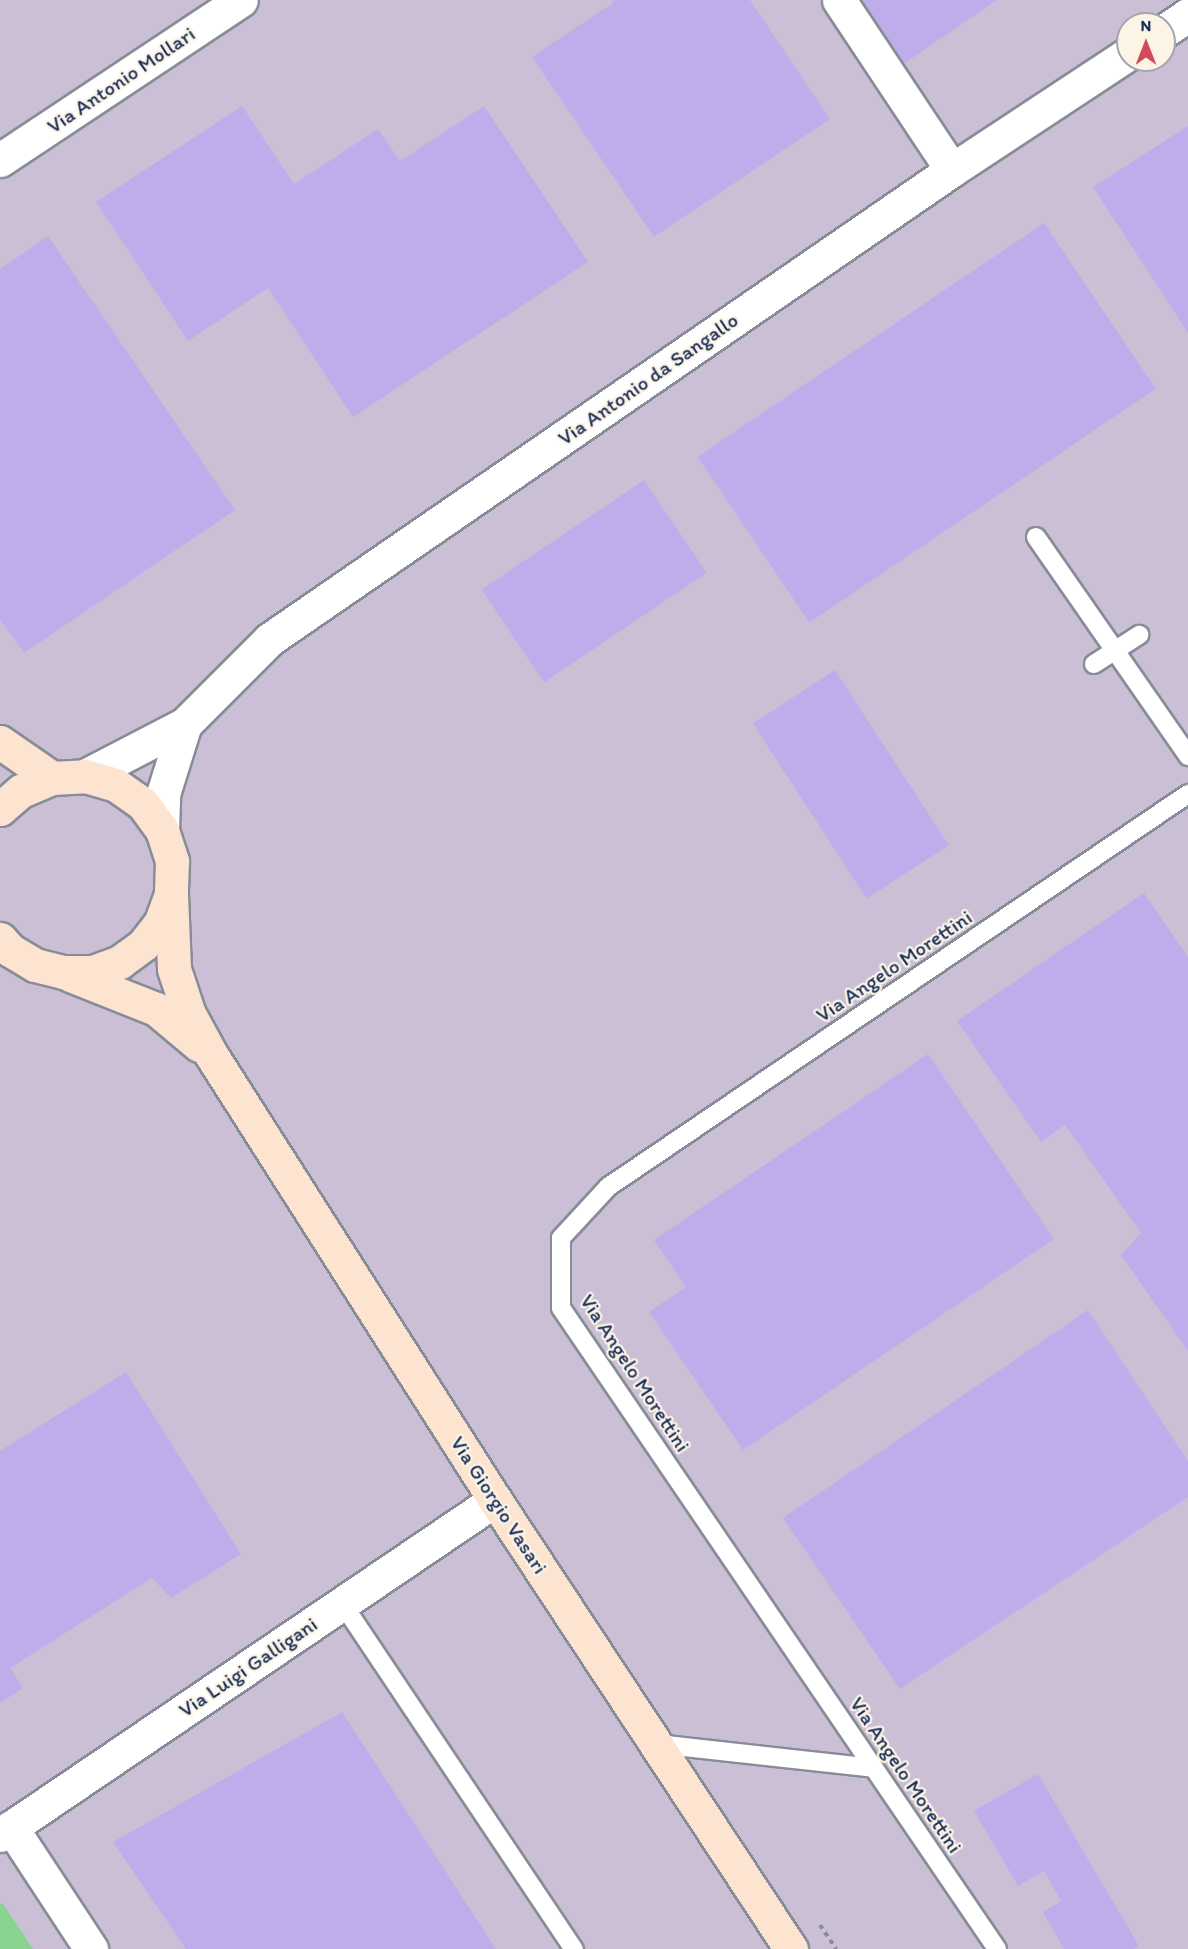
<!DOCTYPE html>
<style>
body{margin:0}
#map{position:relative;width:1188px;height:1949px;overflow:hidden;background:#f3ebd2;font-family:Itim,sans-serif}
div>[style]{position:absolute}
[style*='--x']{left:calc(var(--x)*1px);top:calc(var(--y)*1px);width:calc(var(--w)*1px);rotate:calc(var(--a)*1deg)}
.industrial>*{inset:0;background:#cbbfd5}
.green>*{inset:0;background:#88d390}
.building>*{inset:0;background:#bfadeb;transform-origin:0 0}
.path>*{height:4px;margin-top:-2px;transform-origin:0;background:repeating-linear-gradient(90deg,#878d98 0 4.5px,transparent 0 9px)}
.roads{filter:drop-shadow(2px 0 #878d98) drop-shadow(-2px 0 #878d98) drop-shadow(0 2px #878d98) drop-shadow(0 -2px #878d98)}
.service>*{height:18px;margin:-9px;padding:0 9px;transform-origin:9px;border-radius:9px;background:#fff}
.minor>*{height:33px;margin:-16.5px;padding:0 16.5px;transform-origin:16.5px;border-radius:16.5px;background:#fff}
.tertiary>*{height:33px;margin:-16.5px;padding:0 16.5px;transform-origin:16.5px;border-radius:16.5px;background:#fff}
.secondary>*{height:33px;margin:-16.5px;padding:0 16.5px;transform-origin:16.5px;border-radius:16.5px;background:#fde4d1}
span{translate:-50% -50%;white-space:nowrap;text-align:center;line-height:1.15;-webkit-text-stroke:4.5px #fcf5e5;paint-order:stroke}
.street-label{font-size:21px;color:#1b2f5e}
.north{position:absolute;left:1116px;top:12px;width:60px;height:60px;box-sizing:border-box;background:#fcf5e5;border:2px solid #a2a6af;border-radius:50%;rotate:0deg;font-size:16px;font-weight:700;line-height:24px;text-align:center;color:#1b2f5e}
.north::after{content:'';display:block;margin:auto;width:21px;height:27px;background:#d1495b;clip-path:polygon(50% 0,100% 100%,50% 72%,0 100%)}
</style>
<div id="map">
<div class="industrial">
<i style="clip-path:polygon(evenodd,0 0,1188px 0,1188px 1949px,0 1949px,0 0,1128px 24px,1164px 24px,1164px 60px,1128px 60px,1128px 24px)"></i>
</div>
<div class="green">
<i style="clip-path:polygon(0 1903px,3px 1904px,33px 1949px,0 1949px)"></i>
</div>
<div class="building">
<i style="clip-path:polygon(612px 0,750px 0,830px 119px,654px 237px,532px 57px,613px 3px)"></i>
<i style="clip-path:polygon(848px 0,997px 0,896px 69px)"></i>
<i style="clip-path:polygon(242px 106px,294px 184px,378px 129px,400px 161px,484px 106px,588px 262px,353px 417px,268px 288px,188px 341px,96px 202px)"></i>
<i style="clip-path:polygon(1188px 126px,1188px 333px,1093px 187px)"></i>
<i style="left:1044px;top:223px;width:200px;height:418px;rotate:56deg"></i>
<i style="clip-path:polygon(48px 236px,235px 510px,24px 653px,0 619px,0 269px)"></i>
<i style="left:644px;top:480px;width:112px;height:196px;rotate:56deg"></i>
<i style="left:835px;top:670px;width:209px;height:98px;rotate:57deg"></i>
<i style="clip-path:polygon(1144px 893px,1188px 957px,1188px 1351px,1121px 1255px,1141px 1233px,1065px 1125px,1041px 1142px,957px 1021px)"></i>
<i style="clip-path:polygon(928px 1054px,1054px 1239px,743px 1450px,649px 1312px,686px 1287px,654px 1240px)"></i>
<i style="clip-path:polygon(1088px 1310px,1188px 1461px,1188px 1497px,900px 1689px,783px 1518px)"></i>
<i style="clip-path:polygon(126px 1372px,241px 1554px,171px 1598px,152px 1578px,10px 1668px,23px 1688px,0 1703px,0 1451px)"></i>
<i style="clip-path:polygon(342px 1712px,496px 1949px,186px 1949px,113px 1842px)"></i>
<i style="clip-path:polygon(1038px 1774px,1139px 1946px,1134px 1949px,1064px 1949px,1043px 1912px,1061px 1901px,1044px 1871px,1018px 1886px,974px 1811px)"></i>
</div>
<div class="path">
<i style="--x:820;--y:1925;--w:29;--a:56"></i>
</div>
<div class="roads">
<div class="service">
<i style="--x:1036;--y:537;--w:267;--a:55.2"></i>
<i style="--x:1094;--y:664;--w:54;--a:-32.8"></i>
<i style="--x:342;--y:1603;--w:417;--a:56.2"></i>
<i style="--x:657;--y:1744;--w:218;--a:6.3"></i>
<i style="--x:997;--y:1949;--w:775;--a:-124.22"></i>
<i style="--x:561;--y:1308;--w:70;--a:-90"></i>
<i style="--x:561;--y:1238;--w:69;--a:-47.3"></i>
<i style="--x:608;--y:1187;--w:701;--a:-34.12"></i>
</div>
<div class="minor">
<i style="--x:839;--y:0;--w:204;--a:56.4"></i>
<i style="--x:0;--y:160;--w:289;--a:-33.6"></i>
<i style="--x:11;--y:1827;--w:146;--a:56.7"></i>
<i style="--x:0;--y:1835;--w:598;--a:-34.09"></i>
</div>
<div class="tertiary">
<i style="--x:1164;--y:31;--w:29;--a:-34"></i>
<i style="--x:85;--y:776;--w:113;--a:-27.5"></i>
<i style="--x:185;--y:724;--w:120;--a:-45"></i>
<i style="--x:270;--y:639;--w:828;--a:-34.52"></i>
<i style="--x:952;--y:170;--w:211;--a:-33.4"></i>
<i style="--x:162;--y:830;--w:36;--a:-88"></i>
<i style="--x:163;--y:794;--w:73;--a:-72.6"></i>
</div>
<div class="secondary">
<i style="--x:0;--y:742;--w:63;--a:34.7"></i>
<i style="--x:0;--y:809;--w:28;--a:-41"></i>
<i style="--x:21;--y:791;--w:34;--a:-23"></i>
<i style="--x:52;--y:778;--w:33;--a:-3"></i>
<i style="--x:85;--y:776;--w:32;--a:16"></i>
<i style="--x:116;--y:785;--w:33;--a:35"></i>
<i style="--x:143;--y:804;--w:32;--a:54"></i>
<i style="--x:162;--y:830;--w:33;--a:72"></i>
<i style="--x:172;--y:861;--w:33;--a:92"></i>
<i style="--x:171;--y:894;--w:30;--a:110"></i>
<i style="--x:161;--y:922;--w:29;--a:128"></i>
<i style="--x:143;--y:945;--w:29;--a:144"></i>
<i style="--x:120;--y:962;--w:30;--a:160"></i>
<i style="--x:92;--y:972;--w:29;--a:180"></i>
<i style="--x:63;--y:972;--w:29;--a:-166"></i>
<i style="--x:35;--y:965;--w:29;--a:-149"></i>
<i style="--x:10;--y:950;--w:15;--a:-132"></i>
<i style="--x:171;--y:894;--w:75;--a:87.7"></i>
<i style="--x:174;--y:969;--w:47;--a:71.6"></i>
<i style="--x:189;--y:1014;--w:48;--a:61.3"></i>
<i style="--x:212;--y:1056;--w:527;--a:57.49"></i>
<i style="--x:495;--y:1500;--w:538;--a:56.61"></i>
<i style="--x:70;--y:975;--w:92;--a:21.6"></i>
<i style="--x:156;--y:1009;--w:56;--a:39.9"></i>
</div>
</div>
<div class="street-label">
<span style="left:121px;top:80px;rotate:-34deg">Via Antonio Mollari</span>
<span style="left:648px;top:379px;rotate:-35deg">Via Antonio da Sangallo</span>
<span style="left:894px;top:966px;rotate:-34deg">Via Angelo Morettini</span>
<span style="left:635px;top:1373px;rotate:57deg">Via Angelo Morettini</span>
<span style="left:499px;top:1505px;rotate:57deg">Via Giorgio Vasari</span>
<span style="left:248px;top:1667px;rotate:-34deg">Via Luigi Galligani</span>
<span style="left:906px;top:1775px;rotate:56deg">Via Angelo Morettini</span>
</div>
<div class="north">N</div>
</div>
